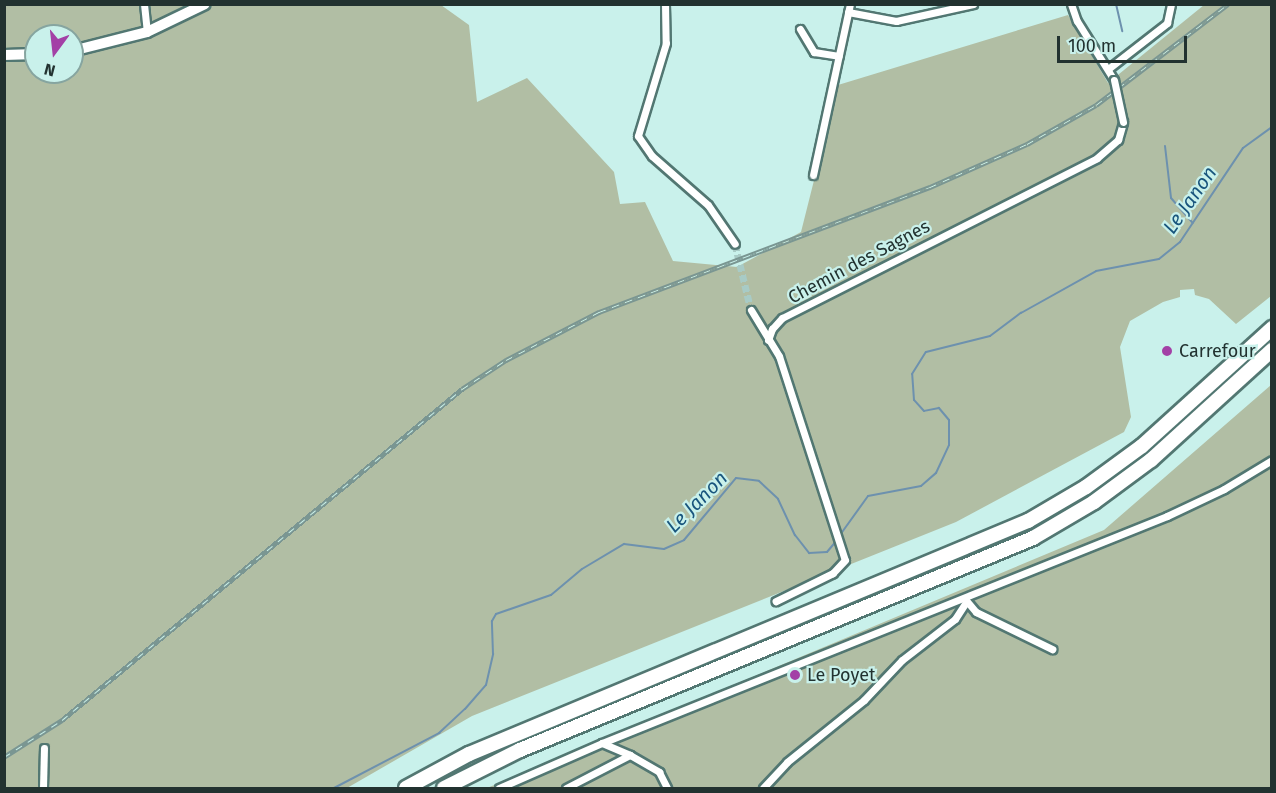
<!DOCTYPE html>
<style>
body{margin:0}
#map{position:relative;width:1276px;height:793px;overflow:hidden;background:#c9f1eb;font-family:"Fira Sans",sans-serif}
div>[style]{position:absolute}
[style*='--x']{left:calc(var(--x)*1px);top:calc(var(--y)*1px);width:calc(var(--w)*1px);rotate:calc(var(--a)*1deg)}
.green>*{inset:0;background:#b1bea4}
.stream>*{height:2px;margin:-1px;padding:0 1px;transform-origin:1px;border-radius:1px;background:#6d91ae}
.street-tunnel>*{height:7px;margin-top:-3.5px;transform-origin:0;background:repeating-linear-gradient(90deg,#a8cbc6 0 7px,transparent 0 10.5px)}
.roads{filter:drop-shadow(2px 0 #527772) drop-shadow(-2px 0 #527772) drop-shadow(0 2px #527772) drop-shadow(0 -2px #527772)}
.street>*{height:7px;margin:-3.5px;padding:0 3.5px;transform-origin:3.5px;border-radius:3.5px;background:#fff}
.secondary>*{height:10px;margin:-5px;padding:0 5px;transform-origin:5px;border-radius:5px;background:#fff}
.highway>*{height:14px;margin:-7px;padding:0 7px;transform-origin:7px;border-radius:7px;background:#fff}
.rail>*{height:4.5px;margin-top:-2.25px;transform-origin:0;background:repeating-linear-gradient(90deg,#c9f1eb 0 7px,#7a9692 0 14px);box-sizing:border-box;border-block:2px solid #7a9692}
.bridges{filter:drop-shadow(2px 0 #527772) drop-shadow(-2px 0 #527772) drop-shadow(0 2px #527772) drop-shadow(0 -2px #527772)}
.street-bridge>*{height:7px;margin:-3.5px;padding:0 3.5px;transform-origin:3.5px;border-radius:3.5px;background:#fff}
.dots>*{width:16px;height:16px;translate:-50% -50%;box-sizing:border-box;border:3px solid #c9f1eb;border-radius:50%}
span{translate:-50% -50%;white-space:nowrap;text-align:center;line-height:1.15;-webkit-text-stroke:4.5px #c9f1eb;paint-order:stroke}
.street-label{font-size:18px;color:#223230}
.poi-label{font-size:18px;color:#223230}
.left{translate:0 -50%;text-align:left}
.water-label{font-size:20px;color:#19557d;font-style:italic}
.frame{position:absolute;inset:0;border:6px solid #223230;pointer-events:none}
.north{position:absolute;left:24px;top:24px;width:60px;height:60px;box-sizing:border-box;background:#c9f1eb;border:2px solid #86a5a0;border-radius:50%;rotate:195deg;font-size:16px;font-weight:700;line-height:24px;text-align:center;color:#223230}
.north::after{content:'';display:block;margin:auto;width:21px;height:27px;background:#a340a6;clip-path:polygon(50% 0,100% 100%,50% 72%,0 100%)}
.scale{position:absolute;left:1057px;top:36px;width:130px;height:27px;box-sizing:border-box;border:3px solid #223230;border-top:0;padding-left:8px;font-size:18px;line-height:21px;white-space:nowrap;color:#223230;-webkit-text-stroke:4px #c9f1eb;paint-order:stroke}
</style>
<div id="map">
<div class="green">
<i style="clip-path:polygon(evenodd,5px 5px,441px 5px,469px 25px,477px 102px,527px 78px,614px 172px,620px 204px,645px 202px,673px 261px,737px 267px,801px 232px,838px 85px,1068px 15px,1108px 83px,1204px 5px,1271px 5px,1271px 296px,1236px 324px,1209px 299px,1195px 295px,1194px 289px,1180px 290px,1180px 297px,1163px 302px,1130px 321px,1120px 347px,1131px 417px,1124px 432px,956px 522px,472px 716px,347px 788px,5px 788px,5px 5px,36px 36px,72px 36px,72px 72px,36px 72px,36px 36px)"></i>
<i style="clip-path:polygon(1271px 385px,1271px 788px,487px 788px,1104px 530px)"></i>
</div>
<div class="stream">
<i style="--x:1116;--y:4;--w:28;--a:77"></i>
<i style="--x:1165;--y:146;--w:52;--a:83.4"></i>
<i style="--x:1171;--y:198;--w:33;--a:49"></i>
<i style="--x:840;--y:535;--w:48;--a:-54.3"></i>
<i style="--x:868;--y:496;--w:54;--a:-10.7"></i>
<i style="--x:921;--y:486;--w:20;--a:-41"></i>
<i style="--x:936;--y:473;--w:31;--a:-65"></i>
<i style="--x:949;--y:445;--w:25;--a:-90"></i>
<i style="--x:949;--y:420;--w:16;--a:-130"></i>
<i style="--x:939;--y:408;--w:15;--a:169"></i>
<i style="--x:924;--y:411;--w:15;--a:-132"></i>
<i style="--x:914;--y:400;--w:26;--a:-94"></i>
<i style="--x:912;--y:374;--w:26;--a:-58"></i>
<i style="--x:926;--y:352;--w:66;--a:-14"></i>
<i style="--x:990;--y:336;--w:39;--a:-37"></i>
<i style="--x:1021;--y:313;--w:86;--a:-29.2"></i>
<i style="--x:1096;--y:271;--w:64;--a:-10.8"></i>
<i style="--x:1159;--y:259;--w:27;--a:-39"></i>
<i style="--x:1180;--y:242;--w:113;--a:-56.2"></i>
<i style="--x:1243;--y:148;--w:36;--a:-36"></i>
<i style="--x:334;--y:788;--w:119;--a:-27.6"></i>
<i style="--x:439;--y:733;--w:35;--a:-43"></i>
<i style="--x:465;--y:709;--w:32;--a:-49"></i>
<i style="--x:486;--y:685;--w:32;--a:-77"></i>
<i style="--x:493;--y:654;--w:33;--a:-92"></i>
<i style="--x:492;--y:621;--w:8;--a:-60"></i>
<i style="--x:496;--y:614;--w:58;--a:-19.1"></i>
<i style="--x:551;--y:595;--w:40;--a:-40"></i>
<i style="--x:582;--y:569;--w:49;--a:-30.8"></i>
<i style="--x:624;--y:544;--w:40;--a:7.1"></i>
<i style="--x:664;--y:549;--w:22;--a:-24"></i>
<i style="--x:684;--y:540;--w:81;--a:-50"></i>
<i style="--x:736;--y:478;--w:23;--a:7"></i>
<i style="--x:759;--y:481;--w:26;--a:43"></i>
<i style="--x:778;--y:499;--w:40;--a:65"></i>
<i style="--x:795;--y:535;--w:23;--a:52"></i>
<i style="--x:809;--y:553;--w:18;--a:-3"></i>
<i style="--x:827;--y:552;--w:16;--a:-50"></i>
</div>
<div class="street-tunnel">
<i style="--x:735;--y:244;--w:68;--a:76.4"></i>
</div>
<div class="roads">
<div class="street">
<i style="--x:144;--y:4;--w:28;--a:84"></i>
<i style="--x:665;--y:4;--w:39;--a:89"></i>
<i style="--x:666;--y:43;--w:97;--a:106.8"></i>
<i style="--x:638;--y:136;--w:24;--a:55"></i>
<i style="--x:652;--y:156;--w:74;--a:41.2"></i>
<i style="--x:708;--y:205;--w:47;--a:55.3"></i>
<i style="--x:1071;--y:4;--w:18;--a:71"></i>
<i style="--x:1077;--y:21;--w:70;--a:57.9"></i>
<i style="--x:848;--y:12;--w:49;--a:10.6"></i>
<i style="--x:896;--y:21;--w:79;--a:-12.4"></i>
<i style="--x:800;--y:29;--w:27;--a:59"></i>
<i style="--x:814;--y:52;--w:25;--a:9"></i>
<i style="--x:1108;--y:69;--w:75;--a:-37.9"></i>
<i style="--x:1167;--y:23;--w:19;--a:-78"></i>
<i style="--x:813;--y:175;--w:175;--a:-77.8"></i>
<i style="--x:751;--y:310;--w:54;--a:58.7"></i>
<i style="--x:779;--y:356;--w:214;--a:72.1"></i>
<i style="--x:845;--y:560;--w:18;--a:133"></i>
<i style="--x:833;--y:573;--w:64;--a:153.8"></i>
<i style="--x:768;--y:340;--w:12;--a:-70"></i>
<i style="--x:772;--y:329;--w:15;--a:-48"></i>
<i style="--x:782;--y:318;--w:353;--a:-26.9"></i>
<i style="--x:1097;--y:158;--w:28;--a:-41"></i>
<i style="--x:1118;--y:140;--w:19;--a:-74"></i>
<i style="--x:965;--y:599;--w:17;--a:50"></i>
<i style="--x:976;--y:612;--w:85;--a:26"></i>
<i style="--x:602;--y:743;--w:30;--a:23"></i>
<i style="--x:43;--y:788;--w:40;--a:-88.6"></i>
<i style="--x:499;--y:788;--w:112;--a:-23.6"></i>
<i style="--x:602;--y:743;--w:609;--a:-21.89"></i>
<i style="--x:1167;--y:516;--w:63;--a:-25.3"></i>
<i style="--x:1224;--y:489;--w:56;--a:-31.1"></i>
<i style="--x:566;--y:788;--w:72;--a:-27.3"></i>
<i style="--x:630;--y:755;--w:34;--a:30"></i>
<i style="--x:659;--y:772;--w:18;--a:63"></i>
<i style="--x:763;--y:788;--w:35;--a:-47"></i>
<i style="--x:787;--y:762;--w:99;--a:-38.8"></i>
<i style="--x:864;--y:700;--w:55;--a:-46.5"></i>
<i style="--x:902;--y:660;--w:67;--a:-37.7"></i>
<i style="--x:955;--y:619;--w:20;--a:-57"></i>
</div>
<div class="secondary">
<i style="--x:72;--y:51;--w:77;--a:-14.2"></i>
<i style="--x:147;--y:32;--w:64;--a:-25.8"></i>
<i style="--x:4;--y:55;--w:32;--a:-2"></i>
</div>
<div class="highway">
<i style="--x:406;--y:788;--w:72;--a:-28.4"></i>
<i style="--x:469;--y:754;--w:606;--a:-22.63"></i>
<i style="--x:1028;--y:521;--w:67;--a:-30.4"></i>
<i style="--x:1086;--y:487;--w:69;--a:-36.2"></i>
<i style="--x:1142;--y:446;--w:176;--a:-42.2"></i>
<i style="--x:444;--y:788;--w:85;--a:-26.6"></i>
<i style="--x:520;--y:750;--w:555;--a:-22.45"></i>
<i style="--x:1033;--y:538;--w:71;--a:-30.5"></i>
<i style="--x:1094;--y:502;--w:71;--a:-36.4"></i>
<i style="--x:1151;--y:460;--w:164;--a:-42.3"></i>
</div>
</div>
<div class="rail">
<i style="--x:4;--y:757;--w:69;--a:-32.5"></i>
<i style="--x:62;--y:720;--w:519;--a:-39.61"></i>
<i style="--x:462;--y:389;--w:53;--a:-33.4"></i>
<i style="--x:506;--y:360;--w:105;--a:-27.3"></i>
<i style="--x:599;--y:312;--w:354;--a:-20.7"></i>
<i style="--x:930;--y:187;--w:106;--a:-23.9"></i>
<i style="--x:1027;--y:144;--w:79;--a:-29.5"></i>
<i style="--x:1096;--y:105;--w:166;--a:-37.4"></i>
</div>
<div class="bridges">
<div class="street-bridge">
<i style="--x:1114;--y:80;--w:43;--a:77.9"></i>
</div>
</div>
<div class="dots">
<i style="left:1167px;top:351px;background:#a340a6"></i>
<i style="left:795px;top:675px;background:#a340a6"></i>
</div>
<div class="street-label">
<span style="left:859px;top:262px;rotate:-28deg">Chemin des Sagnes</span>
</div>
<div class="poi-label">
<span class="left" style="left:1179px;top:351px">Carrefour</span>
<span class="left" style="left:807px;top:675px">Le Poyet</span>
</div>
<div class="water-label">
<span style="left:1190px;top:200px;rotate:-55deg">Le Janon</span>
<span style="left:697px;top:502px;rotate:-45deg">Le Janon</span>
</div>
<div class="frame"></div>
<div class="north">N</div>
<div class="scale">100 m</div>
</div>
